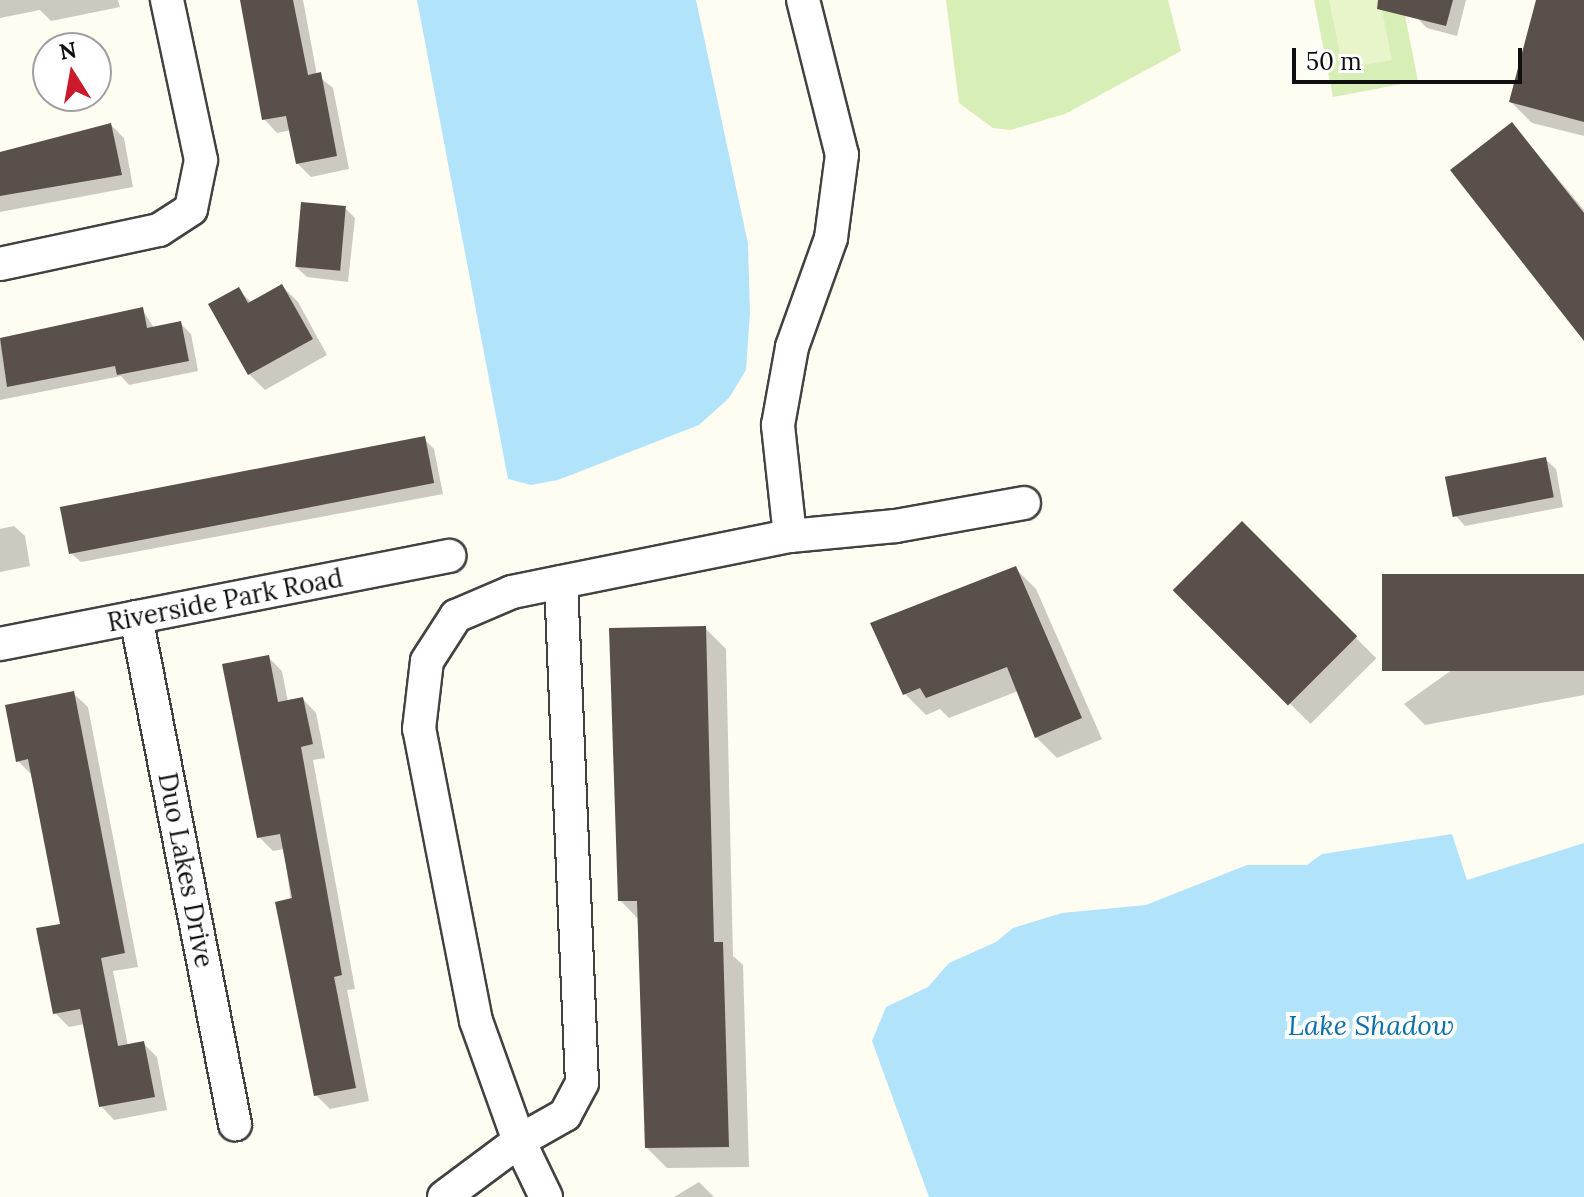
<!DOCTYPE html>
<style>
body{margin:0}
#map{position:relative;width:1584px;height:1197px;overflow:hidden;background:#fffcf2;font-family:Lora,serif}
div>[style]{position:absolute}
[style*='--x']{left:calc(var(--x)*1px);top:calc(var(--y)*1px);width:calc(var(--w)*1px);rotate:calc(var(--a)*1deg)}
.green>*{inset:0;background:#d7eeb7}
.pitch>*{inset:0;background:#e8f4ca}
.water>*{inset:0;background:#b1e4fb}
.shadow>*{inset:0;background:#0003;transform-origin:0 0}
.building>*{inset:0;background:#594f4b;transform-origin:0 0}
.roads{filter:drop-shadow(2px 0 #424242) drop-shadow(-2px 0 #424242) drop-shadow(0 2px #424242) drop-shadow(0 -2px #424242)}
.street>*{height:32px;margin:-16px;padding:0 16px;transform-origin:16px;border-radius:16px;background:#fff}
span{translate:-50% -50%;white-space:nowrap;text-align:center;line-height:1.15;-webkit-text-stroke:8px #fff;paint-order:stroke}
.street-label{font-size:26px;color:#0f0f0f}
.water-label{font-size:28px;color:#0d70ad;font-style:italic}
.north{position:absolute;left:32px;top:32px;width:80px;height:80px;box-sizing:border-box;background:#fff;border:2px solid #9f9f9f;border-radius:50%;rotate:349deg;font-size:22px;font-weight:700;line-height:32px;text-align:center;color:#0f0f0f}
.north::after{content:'';display:block;margin:auto;width:28px;height:36px;background:#cc1a2d;clip-path:polygon(50% 0,100% 100%,50% 72%,0 100%)}
.scale{position:absolute;left:1292px;top:48px;width:230px;height:36px;box-sizing:border-box;border:4px solid #0f0f0f;border-top:0;padding-left:10px;font-size:24px;line-height:28px;white-space:nowrap;color:#0f0f0f;-webkit-text-stroke:6px #fff;paint-order:stroke}
</style>
<div id="map">
<div class="green">
<i style="clip-path:polygon(946px 0,1168px 0,1181px 51px,1065px 114px,1010px 130px,993px 128px,959px 103px)"></i>
<i style="clip-path:polygon(1314px 0,1402px 0,1418px 81px,1333px 97px)"></i>
</div>
<div class="pitch">
<i style="clip-path:polygon(1329px 0,1380px 0,1392px 60px,1343px 69px)"></i>
</div>
<div class="water">
<i style="clip-path:polygon(417px 0,696px 0,748px 244px,750px 313px,746px 370px,729px 398px,699px 425px,558px 480px,531px 485px,508px 479px)"></i>
<i style="clip-path:polygon(1452px 834px,1467px 880px,1584px 843px,1584px 1197px,929px 1197px,872px 1041px,886px 1007px,928px 987px,949px 963px,996px 942px,1013px 928px,1062px 913px,1146px 905px,1247px 865px,1307px 865px,1322px 854px)"></i>
</div>
<div class="shadow">
<i style="clip-path:polygon(0 0,118px 0,120px 7px,51px 21px,40px 10px,0 18px)"></i>
<i style="clip-path:polygon(242px 0,303px 0,317px 75px,333px 88px,349px 169px,311px 177px,297px 163px,291px 130px,277px 133px,264px 119px)"></i>
<i style="clip-path:polygon(1421px 0,1466px 0,1457px 36px,1427px 28px,1416px 17px)"></i>
<i style="clip-path:polygon(1538px 0,1584px 0,1584px 136px,1532px 123px,1511px 102px)"></i>
<i style="clip-path:polygon(1512px 124px,1584px 210px,1584px 338px)"></i>
<i style="clip-path:polygon(111px 125px,124px 138px,133px 187px,0 212px,0 154px)"></i>
<i style="clip-path:polygon(345px 208px,355px 218px,348px 282px,307px 277px,296px 267px)"></i>
<i style="clip-path:polygon(282px 286px,298px 302px,327px 355px,265px 390px,249px 374px,239px 290px,252px 303px)"></i>
<i style="clip-path:polygon(142px 309px,154px 328px,180px 323px,191px 334px,198px 371px,129px 385px,121px 376px,0 400px,0 339px)"></i>
<i style="clip-path:polygon(424px 439px,434px 449px,443px 494px,81px 562px,70px 552px)"></i>
<i style="clip-path:polygon(1545px 459px,1556px 469px,1563px 507px,1465px 526px,1455px 515px)"></i>
<i style="left:1242px;top:524px;width:190px;height:93px;rotate:45deg"></i>
<i style="clip-path:polygon(14px 526px,25px 536px,30px 566px,0 572px,0 529px)"></i>
<i style="clip-path:polygon(1015px 568px,1036px 589px,1102px 739px,1057px 758px,1036px 737px,1018px 691px,949px 718px,940px 709px,926px 715px,905px 694px)"></i>
<i style="clip-path:polygon(1584px 576px,1584px 695px,1425px 725px,1404px 704px)"></i>
<i style="clip-path:polygon(705px 628px,726px 649px,733px 956px,743px 965px,749px 1167px,667px 1168px,647px 1148px,639px 920px,620px 900px)"></i>
<i style="clip-path:polygon(268px 657px,282px 671px,288px 702px,303px 699px,316px 713px,325px 758px,313px 760px,355px 989px,347px 990px,369px 1101px,330px 1109px,316px 1095px,284px 849px,273px 851px,259px 837px)"></i>
<i style="clip-path:polygon(74px 694px,88px 707px,138px 967px,113px 971px,128px 1046px,143px 1043px,157px 1057px,167px 1110px,114px 1120px,101px 1106px,85px 1024px,69px 1027px,55px 1013px,62px 925px,31px 774px,18px 761px)"></i>
<i style="clip-path:polygon(699px 1182px,714px 1197px,674px 1197px)"></i>
</div>
<div class="building">
<i style="clip-path:polygon(240px 0,293px 0,308px 75px,321px 72px,337px 156px,296px 164px,286px 116px,262px 120px)"></i>
<i style="clip-path:polygon(1378px 0,1453px 0,1446px 26px,1377px 9px)"></i>
<i style="clip-path:polygon(1536px 0,1584px 0,1584px 122px,1509px 102px)"></i>
<i style="clip-path:polygon(1512px 122px,1584px 213px,1584px 341px,1450px 170px)"></i>
<i style="clip-path:polygon(111px 123px,122px 175px,0 196px,0 152px)"></i>
<i style="left:301px;top:202px;width:45px;height:65px;rotate:5deg"></i>
<i style="clip-path:polygon(282px 284px,313px 339px,248px 375px,208px 304px,239px 287px,248px 303px)"></i>
<i style="clip-path:polygon(143px 307px,147px 328px,181px 321px,189px 361px,117px 375px,115px 366px,7px 387px,0 338px)"></i>
<i style="left:425px;top:436px;width:48px;height:372px;rotate:79deg"></i>
<i style="left:1546px;top:457px;width:41px;height:103px;rotate:79deg"></i>
<i style="left:1242px;top:521px;width:163px;height:98px;rotate:45deg"></i>
<i style="clip-path:polygon(1016px 566px,1082px 718px,1035px 738px,1007px 667px,926px 698px,920px 688px,903px 695px,870px 623px)"></i>
<i style="left:1584px;top:574px;width:97px;height:202px;rotate:90deg"></i>
<i style="clip-path:polygon(706px 626px,714px 942px,723px 942px,729px 1147px,645px 1148px,637px 901px,618px 901px,609px 628px)"></i>
<i style="clip-path:polygon(269px 655px,278px 702px,303px 697px,313px 744px,301px 747px,342px 975px,334px 977px,356px 1088px,314px 1096px,275px 902px,292px 898px,280px 834px,257px 838px,222px 664px)"></i>
<i style="clip-path:polygon(74px 691px,125px 953px,101px 958px,118px 1046px,144px 1041px,155px 1097px,99px 1107px,80px 1009px,53px 1014px,36px 928px,60px 924px,28px 759px,16px 762px,5px 705px)"></i>
</div>
<div class="roads">
<div class="street">
<i style="--x:0;--y:264;--w:163;--a:-12.1"></i>
<i style="--x:159;--y:230;--w:38;--a:-33"></i>
<i style="--x:191;--y:209;--w:50;--a:-78.5"></i>
<i style="--x:201;--y:160;--w:164;--a:-102"></i>
<i style="--x:790;--y:536;--w:112;--a:-96.2"></i>
<i style="--x:778;--y:425;--w:79;--a:-79.8"></i>
<i style="--x:792;--y:347;--w:116;--a:-70.3"></i>
<i style="--x:831;--y:238;--w:84;--a:-82.5"></i>
<i style="--x:842;--y:155;--w:160;--a:-104.1"></i>
<i style="--x:136;--y:617;--w:517;--a:78.95"></i>
<i style="--x:0;--y:644;--w:458;--a:-11.1"></i>
<i style="--x:444;--y:1197;--w:94;--a:-36.7"></i>
<i style="--x:519;--y:1141;--w:53;--a:-29.5"></i>
<i style="--x:565;--y:1115;--w:36;--a:-62"></i>
<i style="--x:582;--y:1083;--w:501;--a:-92.4"></i>
<i style="--x:546;--y:1197;--w:62;--a:-115.7"></i>
<i style="--x:519;--y:1141;--w:127;--a:-109.7"></i>
<i style="--x:476;--y:1021;--w:298;--a:-101"></i>
<i style="--x:419;--y:729;--w:68;--a:-83.3"></i>
<i style="--x:427;--y:661;--w:54;--a:-57.2"></i>
<i style="--x:456;--y:616;--w:61;--a:-23.2"></i>
<i style="--x:512;--y:592;--w:50;--a:-11.5"></i>
<i style="--x:561;--y:582;--w:234;--a:-11.4"></i>
<i style="--x:790;--y:536;--w:106;--a:-5.4"></i>
<i style="--x:896;--y:526;--w:130;--a:-10.2"></i>
</div>
</div>
<div class="street-label">
<span style="left:225px;top:600px;rotate:-11deg">Riverside Park Road</span>
<span style="left:186px;top:870px;rotate:79deg">Duo Lakes Drive</span>
</div>
<div class="water-label">
<span style="left:1371px;top:1025px">Lake Shadow</span>
</div>
<div class="north">N</div>
<div class="scale">50 m</div>
</div>
